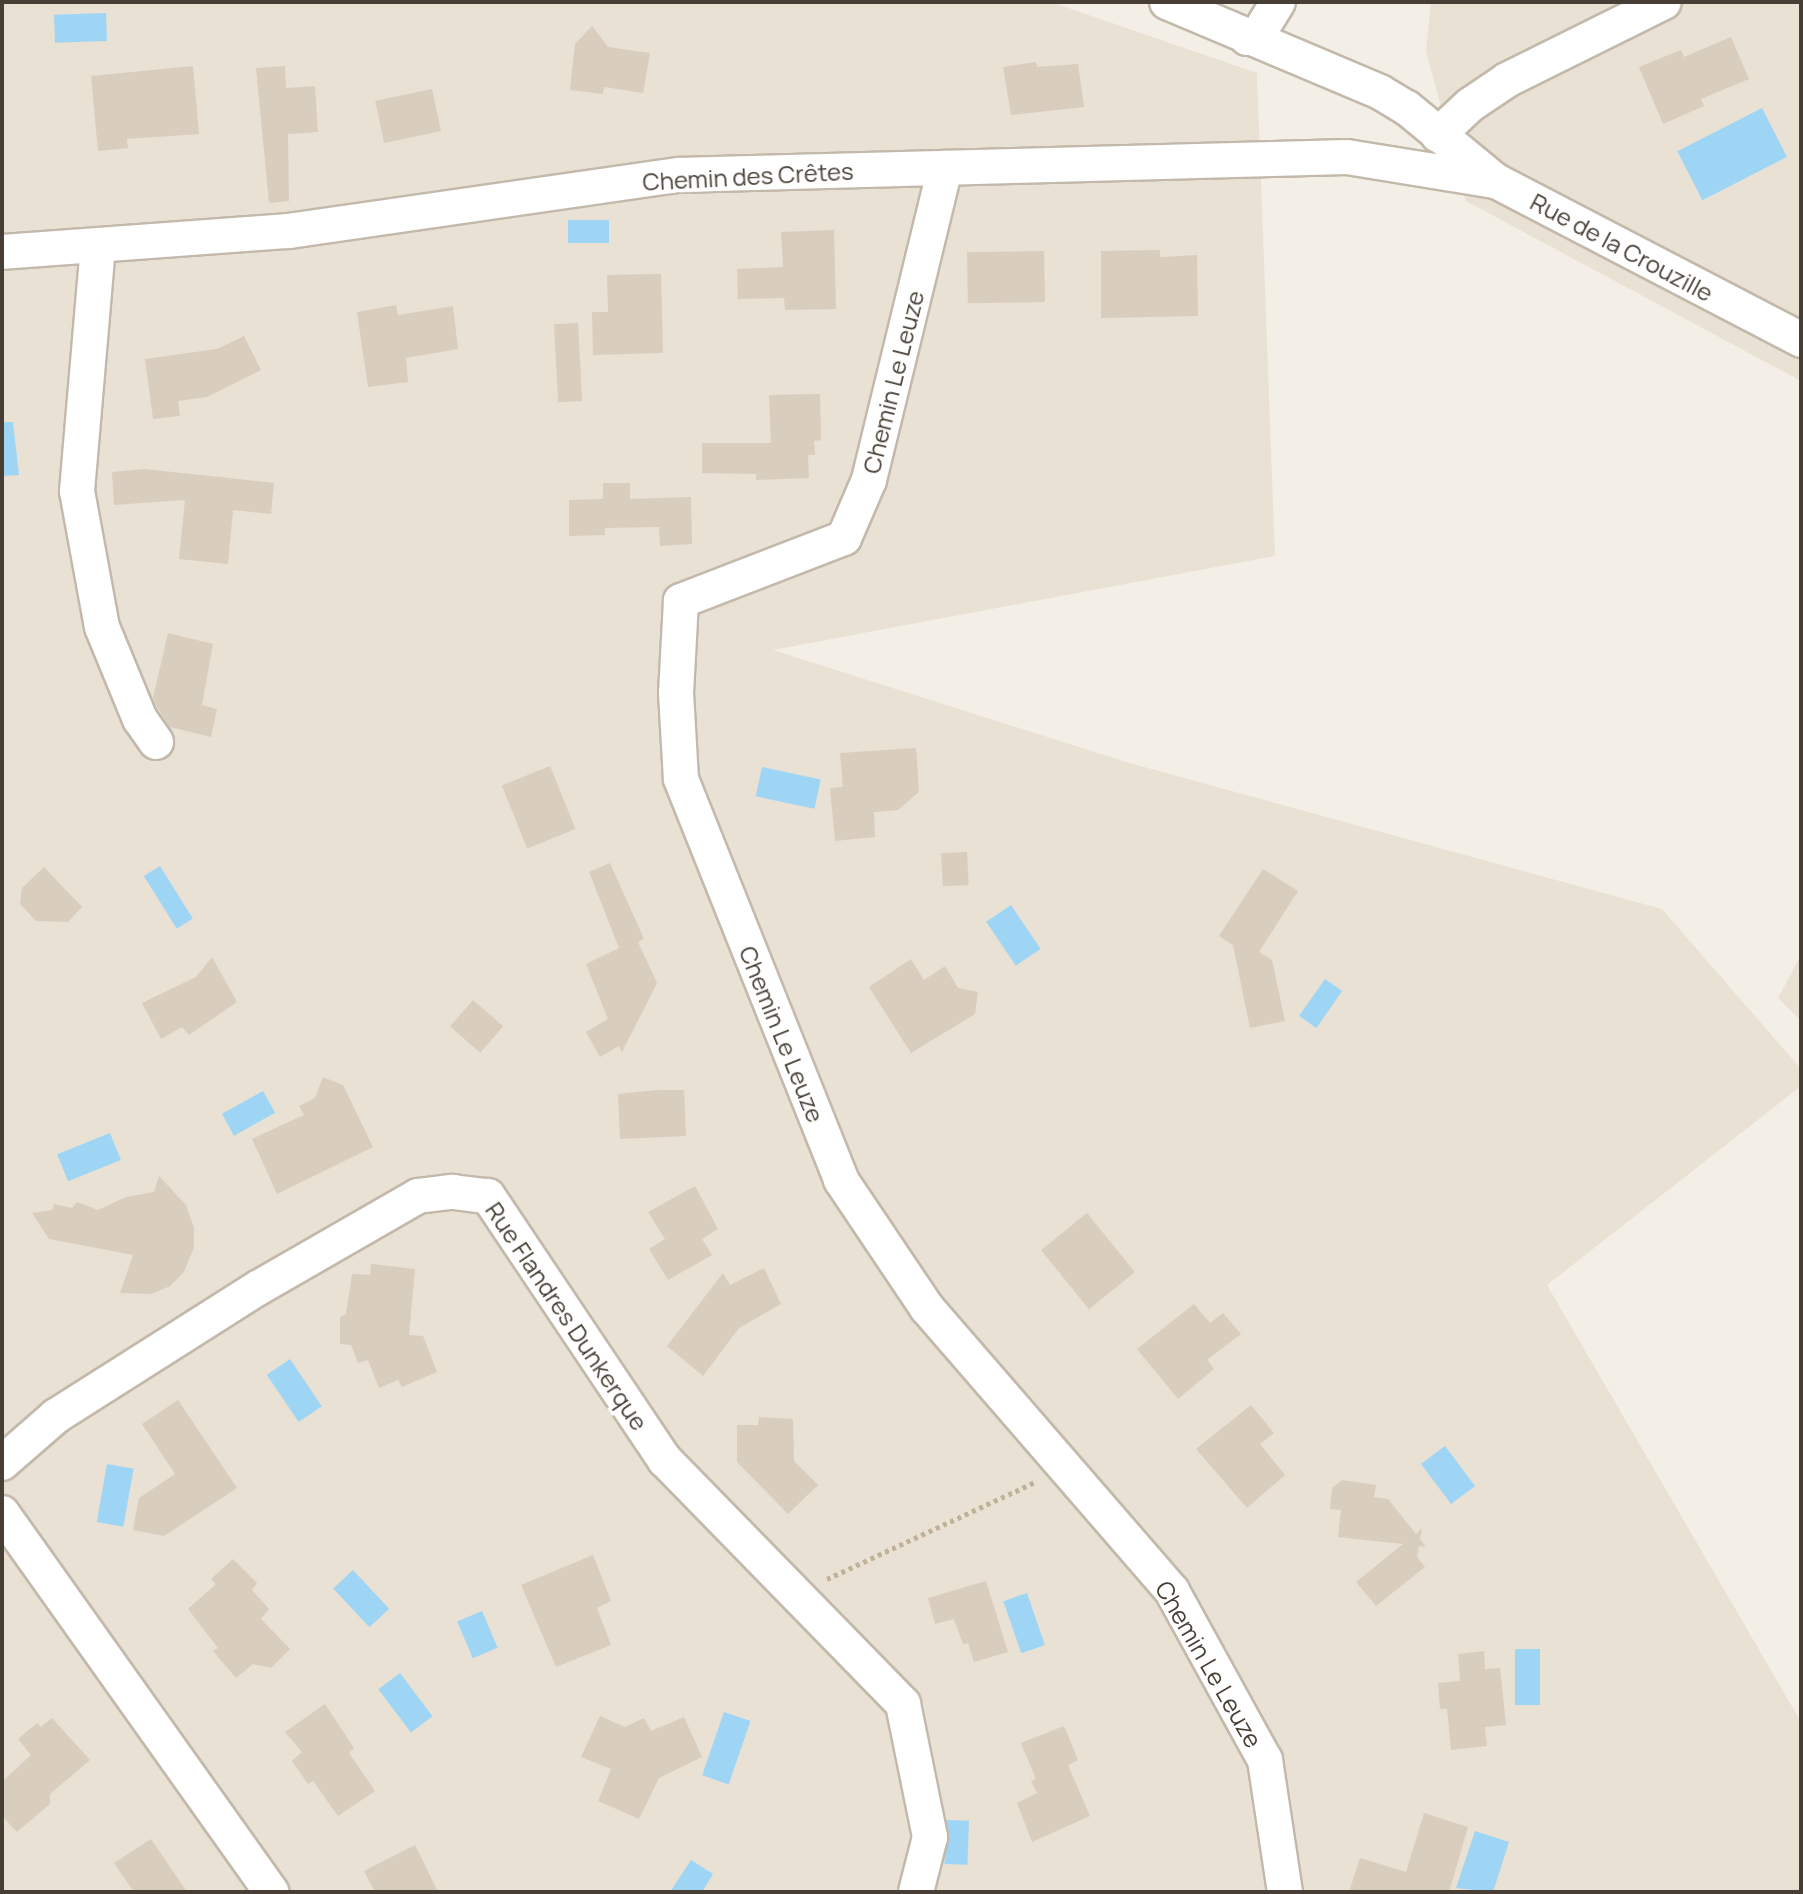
<!DOCTYPE html>
<meta charset="utf-8">
<style>
body{margin:0}
#map{position:relative;width:1803px;height:1894px;overflow:hidden;background:#f4efe6;font-family:Manrope,sans-serif}
div>[style]{position:absolute}
[style*='--x']{left:calc(var(--x)*1px);top:calc(var(--y)*1px);width:calc(var(--w)*1px);rotate:calc(var(--a)*1deg)}
.residential>*{inset:0;background:#e8e1d4}
.water>*{inset:0;background:#9fd5f4;transform-origin:0 0}
.building>*{inset:0;background:#d9cdbe;transform-origin:0 0}
.path>*{height:5px;margin-top:-2.5px;transform-origin:0;background:repeating-linear-gradient(90deg,#c2b199 0 4px,transparent 0 8px)}
.roads{filter:drop-shadow(2px 0 #c3b9ab) drop-shadow(-2px 0 #c3b9ab) drop-shadow(0 2px #c3b9ab) drop-shadow(0 -2px #c3b9ab)}
.minor>*{height:34px;margin:-17px;padding:0 17px;transform-origin:17px;border-radius:17px;background:#fff}
span{translate:-50% -50%;white-space:nowrap;text-align:center;line-height:1.15;-webkit-text-stroke:7px #fff;paint-order:stroke}
.street-label{font-size:24px;color:#473f35}
.frame{position:absolute;inset:0;border:4px solid #473f35;pointer-events:none}
</style>
<div id="map">
<div class="residential">
<i style="clip-path:polygon(2px 2px,1051px 2px,1257px 73px,1275px 556px,773px 650px,1126px 762px,1662px 909px,1801px 1069px,1801px 1086px,1547px 1285px,1801px 1722px,1801px 1892px,2px 1892px)"></i>
<i style="clip-path:polygon(1431px 2px,1801px 2px,1801px 381px,1466px 201px,1426px 51px)"></i>
<i style="clip-path:polygon(1801px 955px,1801px 1021px,1778px 998px)"></i>
</div>
<div class="water">
<i style="left:106px;top:13px;width:28px;height:52px;rotate:88deg"></i>
<i style="left:1762px;top:108px;width:55px;height:95px;rotate:63deg"></i>
<i style="left:609px;top:220px;width:23px;height:41px;rotate:90deg"></i>
<i style="clip-path:polygon(2px 422px,13px 422px,19px 475px,2px 476px)"></i>
<i style="left:762px;top:767px;width:60px;height:30px;rotate:12deg"></i>
<i style="left:160px;top:866px;width:62px;height:19px;rotate:58deg"></i>
<i style="left:1011px;top:905px;width:53px;height:30px;rotate:56deg"></i>
<i style="left:1325px;top:979px;width:21px;height:45px;rotate:35deg"></i>
<i style="left:263px;top:1091px;width:25px;height:47px;rotate:61deg"></i>
<i style="left:110px;top:1133px;width:29px;height:57px;rotate:68deg"></i>
<i style="left:290px;top:1359px;width:57px;height:28px;rotate:56deg"></i>
<i style="left:1445px;top:1446px;width:50px;height:30px;rotate:53deg"></i>
<i style="left:107px;top:1464px;width:27px;height:59px;rotate:10deg"></i>
<i style="left:353px;top:1570px;width:53px;height:27px;rotate:47deg"></i>
<i style="left:1027px;top:1593px;width:55px;height:25px;rotate:71deg"></i>
<i style="left:482px;top:1611px;width:40px;height:27px;rotate:67deg"></i>
<i style="left:1515px;top:1649px;width:25px;height:56px"></i>
<i style="left:400px;top:1673px;width:54px;height:27px;rotate:53deg"></i>
<i style="left:724px;top:1712px;width:28px;height:67px;rotate:19deg"></i>
<i style="left:946px;top:1820px;width:23px;height:44px;rotate:2deg"></i>
<i style="clip-path:polygon(1475px 1831px,1509px 1842px,1493px 1892px,1456px 1888px)"></i>
<i style="clip-path:polygon(691px 1860px,713px 1874px,702px 1892px,670px 1892px)"></i>
</div>
<div class="building">
<i style="clip-path:polygon(592px 26px,608px 47px,650px 53px,643px 93px,604px 87px,603px 94px,570px 90px,575px 44px)"></i>
<i style="clip-path:polygon(1731px 37px,1749px 79px,1701px 99px,1704px 106px,1663px 124px,1639px 67px,1681px 50px,1684px 57px)"></i>
<i style="clip-path:polygon(1036px 62px,1037px 67px,1078px 64px,1084px 107px,1011px 115px,1003px 67px)"></i>
<i style="clip-path:polygon(193px 66px,199px 134px,127px 139px,128px 148px,98px 151px,91px 76px)"></i>
<i style="clip-path:polygon(285px 66px,286px 88px,315px 86px,318px 132px,288px 134px,289px 201px,269px 203px,256px 68px)"></i>
<i style="left:432px;top:89px;width:43px;height:58px;rotate:78deg"></i>
<i style="clip-path:polygon(834px 230px,836px 309px,785px 310px,784px 298px,738px 299px,737px 269px,783px 267px,781px 232px)"></i>
<i style="clip-path:polygon(1160px 250px,1160px 257px,1197px 255px,1198px 316px,1101px 318px,1101px 251px)"></i>
<i style="left:1044px;top:251px;width:51px;height:77px;rotate:89deg"></i>
<i style="clip-path:polygon(661px 274px,663px 353px,593px 355px,592px 312px,608px 312px,607px 275px)"></i>
<i style="clip-path:polygon(396px 305px,398px 315px,453px 306px,458px 349px,406px 358px,408px 382px,368px 387px,357px 312px)"></i>
<i style="left:578px;top:323px;width:78px;height:24px;rotate:87deg"></i>
<i style="clip-path:polygon(244px 336px,261px 370px,207px 397px,178px 401px,180px 416px,153px 419px,145px 359px,217px 349px)"></i>
<i style="clip-path:polygon(820px 394px,821px 440px,814px 441px,815px 455px,808px 455px,809px 478px,756px 480px,756px 474px,702px 473px,702px 443px,771px 443px,769px 395px)"></i>
<i style="clip-path:polygon(145px 469px,274px 483px,271px 514px,233px 510px,228px 564px,179px 559px,185px 500px,114px 505px,112px 472px)"></i>
<i style="clip-path:polygon(603px 483px,630px 483px,630px 499px,691px 497px,692px 544px,660px 546px,659px 527px,605px 528px,605px 535px,569px 536px,569px 500px,603px 499px)"></i>
<i style="clip-path:polygon(168px 633px,213px 644px,202px 705px,217px 709px,211px 737px,170px 727px,158px 709px,153px 698px)"></i>
<i style="clip-path:polygon(916px 748px,919px 792px,898px 810px,874px 812px,875px 837px,835px 841px,830px 788px,843px 787px,840px 753px)"></i>
<i style="left:550px;top:766px;width:68px;height:52px;rotate:68deg"></i>
<i style="left:967px;top:852px;width:33px;height:26px;rotate:87deg"></i>
<i style="clip-path:polygon(610px 863px,644px 939px,638px 942px,657px 983px,622px 1052px,619px 1046px,600px 1057px,586px 1032px,608px 1019px,586px 964px,619px 948px,589px 872px)"></i>
<i style="clip-path:polygon(44px 867px,82px 907px,68px 922px,36px 921px,20px 904px,22px 888px)"></i>
<i style="clip-path:polygon(1263px 869px,1298px 891px,1259px 952px,1272px 960px,1285px 1021px,1250px 1028px,1233px 945px,1219px 936px)"></i>
<i style="clip-path:polygon(212px 957px,237px 1002px,189px 1035px,182px 1027px,161px 1039px,142px 1003px,196px 977px)"></i>
<i style="clip-path:polygon(911px 959px,924px 980px,945px 966px,958px 988px,978px 992px,975px 1014px,911px 1053px,869px 987px)"></i>
<i style="left:473px;top:1000px;width:40px;height:35px;rotate:41deg"></i>
<i style="clip-path:polygon(323px 1077px,343px 1085px,373px 1147px,277px 1194px,252px 1139px,304px 1115px,299px 1106px,315px 1098px)"></i>
<i style="clip-path:polygon(658px 1090px,684px 1090px,686px 1136px,620px 1139px,618px 1094px)"></i>
<i style="clip-path:polygon(159px 1176px,186px 1205px,194px 1228px,194px 1247px,184px 1272px,170px 1286px,151px 1294px,120px 1293px,133px 1255px,49px 1239px,32px 1213px,52px 1210px,54px 1204px,72px 1208px,77px 1202px,98px 1210px,126px 1197px,154px 1192px)"></i>
<i style="clip-path:polygon(695px 1186px,718px 1229px,702px 1239px,712px 1255px,668px 1280px,649px 1249px,665px 1239px,648px 1212px)"></i>
<i style="left:1087px;top:1213px;width:76px;height:59px;rotate:51deg"></i>
<i style="clip-path:polygon(371px 1264px,415px 1269px,409px 1335px,423px 1336px,437px 1372px,402px 1387px,398px 1380px,379px 1388px,368px 1360px,358px 1363px,351px 1345px,340px 1344px,340px 1317px,346px 1314px,352px 1274px,370px 1275px)"></i>
<i style="clip-path:polygon(764px 1268px,781px 1304px,739px 1328px,703px 1376px,667px 1346px,723px 1273px,730px 1285px)"></i>
<i style="clip-path:polygon(1194px 1304px,1210px 1323px,1223px 1313px,1241px 1334px,1207px 1360px,1214px 1369px,1178px 1399px,1137px 1349px)"></i>
<i style="clip-path:polygon(178px 1400px,237px 1488px,164px 1536px,133px 1530px,139px 1498px,175px 1474px,142px 1424px)"></i>
<i style="clip-path:polygon(1251px 1405px,1274px 1433px,1260px 1444px,1285px 1475px,1247px 1508px,1196px 1449px)"></i>
<i style="clip-path:polygon(759px 1417px,793px 1419px,794px 1461px,818px 1485px,788px 1514px,737px 1462px,737px 1425px,758px 1425px)"></i>
<i style="clip-path:polygon(1342px 1480px,1376px 1485px,1374px 1497px,1388px 1499px,1416px 1534px,1422px 1528px,1420px 1539px,1426px 1547px,1419px 1546px,1417px 1557px,1425px 1567px,1376px 1606px,1356px 1582px,1403px 1544px,1338px 1537px,1341px 1510px,1330px 1509px,1332px 1488px)"></i>
<i style="clip-path:polygon(593px 1555px,611px 1601px,597px 1608px,611px 1645px,556px 1667px,521px 1585px)"></i>
<i style="clip-path:polygon(233px 1559px,257px 1583px,252px 1590px,269px 1609px,261px 1619px,290px 1649px,271px 1668px,253px 1664px,236px 1678px,213px 1651px,218px 1648px,188px 1609px,216px 1584px,211px 1579px)"></i>
<i style="clip-path:polygon(986px 1581px,1008px 1652px,974px 1662px,968px 1643px,963px 1644px,954px 1619px,935px 1624px,928px 1598px)"></i>
<i style="clip-path:polygon(1484px 1651px,1485px 1669px,1500px 1668px,1506px 1725px,1485px 1727px,1487px 1746px,1451px 1750px,1447px 1709px,1440px 1709px,1438px 1683px,1460px 1681px,1458px 1654px)"></i>
<i style="clip-path:polygon(325px 1704px,354px 1748px,349px 1753px,375px 1791px,338px 1816px,313px 1781px,308px 1784px,292px 1761px,302px 1752px,285px 1732px)"></i>
<i style="clip-path:polygon(600px 1716px,625px 1727px,644px 1718px,651px 1731px,684px 1717px,702px 1757px,659px 1778px,639px 1819px,598px 1801px,611px 1769px,581px 1757px)"></i>
<i style="clip-path:polygon(52px 1718px,90px 1760px,50px 1794px,50px 1804px,17px 1832px,2px 1816px,2px 1782px,31px 1755px,18px 1739px,37px 1723px,41px 1727px)"></i>
<i style="clip-path:polygon(1064px 1726px,1078px 1760px,1068px 1765px,1090px 1816px,1032px 1842px,1017px 1803px,1037px 1793px,1031px 1781px,1036px 1779px,1021px 1743px)"></i>
<i style="clip-path:polygon(1424px 1813px,1468px 1827px,1449px 1892px,1349px 1892px,1360px 1858px,1406px 1872px)"></i>
<i style="clip-path:polygon(151px 1839px,187px 1892px,134px 1892px,114px 1863px)"></i>
<i style="clip-path:polygon(415px 1845px,438px 1892px,375px 1892px,364px 1871px)"></i>
</div>
<div class="path">
<i style="--x:827;--y:1579;--w:230;--a:-25"></i>
</div>
<div class="roads">
<div class="minor">
<i style="--x:1167;--y:2;--w:231;--a:22.9"></i>
<i style="--x:1380;--y:92;--w:31;--a:31"></i>
<i style="--x:1407;--y:108;--w:115;--a:39.4"></i>
<i style="--x:1496;--y:181;--w:344;--a:27.5"></i>
<i style="--x:1247;--y:38;--w:9;--a:0"></i>
<i style="--x:1256;--y:38;--w:42;--a:-58.6"></i>
<i style="--x:1438;--y:135;--w:44;--a:-43.2"></i>
<i style="--x:1470;--y:105;--w:45;--a:-34"></i>
<i style="--x:1507;--y:80;--w:175;--a:-26.4"></i>
<i style="--x:945;--y:168;--w:321;--a:103.7"></i>
<i style="--x:869;--y:480;--w:63;--a:113.3"></i>
<i style="--x:844;--y:538;--w:175;--a:158.9"></i>
<i style="--x:681;--y:601;--w:92;--a:93.1"></i>
<i style="--x:676;--y:693;--w:86;--a:86.7"></i>
<i style="--x:681;--y:779;--w:432;--a:68.2"></i>
<i style="--x:841;--y:1180;--w:154;--a:56.1"></i>
<i style="--x:927;--y:1308;--w:374;--a:49.1"></i>
<i style="--x:1172;--y:1591;--w:193;--a:61.2"></i>
<i style="--x:1265;--y:1760;--w:134;--a:81.4"></i>
<i style="--x:98;--y:246;--w:246;--a:94.9"></i>
<i style="--x:77;--y:491;--w:138;--a:79.6"></i>
<i style="--x:102;--y:627;--w:100;--a:67.6"></i>
<i style="--x:140;--y:719;--w:28;--a:55"></i>
<i style="--x:2;--y:252;--w:288;--a:-4.2"></i>
<i style="--x:289;--y:231;--w:393;--a:-8.2"></i>
<i style="--x:678;--y:175;--w:669;--a:-1.54"></i>
<i style="--x:1347;--y:157;--w:151;--a:9.2"></i>
<i style="--x:2;--y:1463;--w:72;--a:-41"></i>
<i style="--x:56;--y:1416;--w:239;--a:-32.4"></i>
<i style="--x:258;--y:1288;--w:185;--a:-29.9"></i>
<i style="--x:418;--y:1196;--w:35;--a:-7"></i>
<i style="--x:453;--y:1192;--w:35;--a:7"></i>
<i style="--x:488;--y:1196;--w:318;--a:56.2"></i>
<i style="--x:665;--y:1460;--w:341;--a:45.7"></i>
<i style="--x:903;--y:1704;--w:136;--a:78.5"></i>
<i style="--x:930;--y:1837;--w:57;--a:104.3"></i>
<i style="--x:2;--y:1513;--w:465;--a:54.6"></i>
</div>
</div>
<div class="street-label">
<span style="left:748px;top:176px;rotate:-3deg">Chemin des Crêtes</span>
<span style="left:1622px;top:247px;rotate:28deg">Rue de la Crouzille</span>
<span style="left:893px;top:382px;rotate:-76deg">Chemin Le Leuze</span>
<span style="left:782px;top:1034px;rotate:68deg">Chemin Le Leuze</span>
<span style="left:567px;top:1316px;rotate:56deg">Rue Flandres Dunkerque</span>
<span style="left:1209px;top:1664px;rotate:60deg">Chemin Le Leuze</span>
</div>
<div class="frame"></div>
</div>
